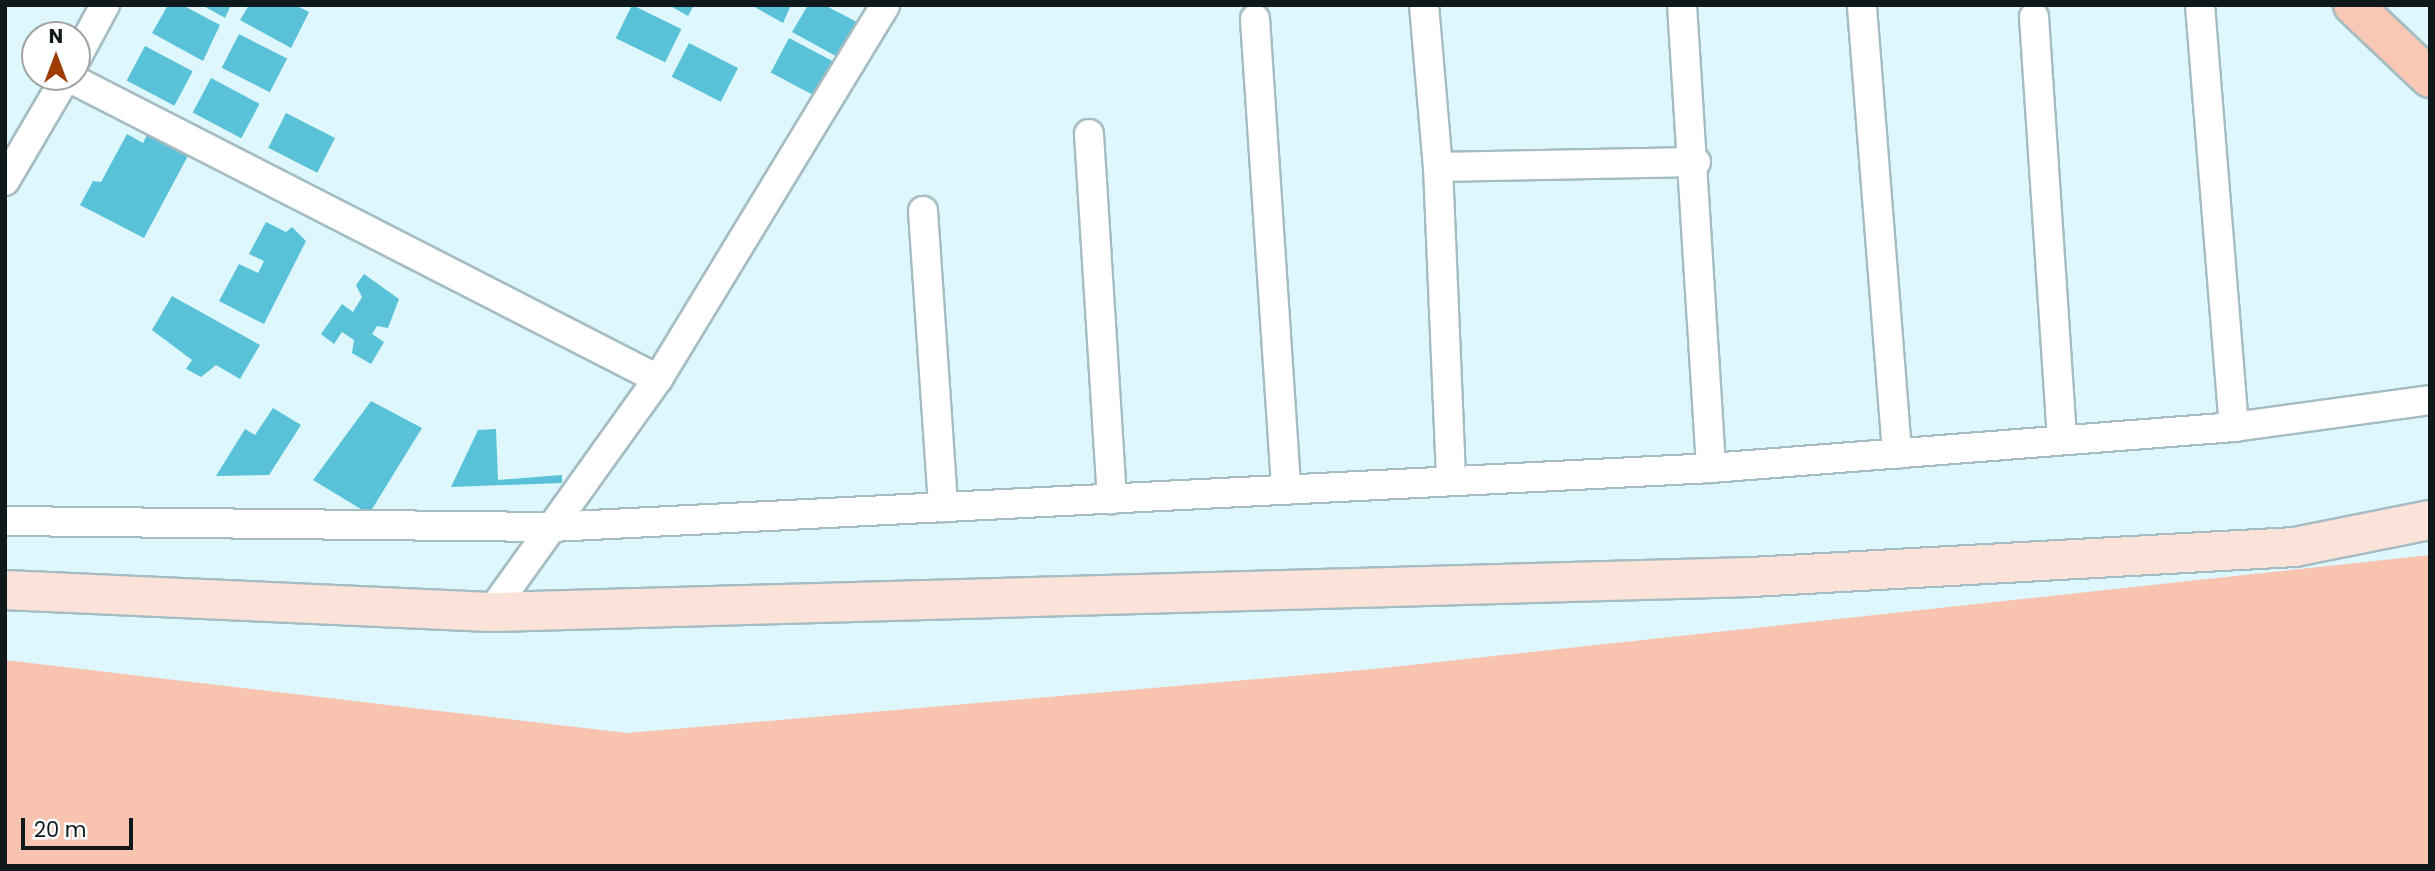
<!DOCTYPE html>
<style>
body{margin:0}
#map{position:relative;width:2435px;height:871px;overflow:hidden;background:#def7fd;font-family:Poppins,sans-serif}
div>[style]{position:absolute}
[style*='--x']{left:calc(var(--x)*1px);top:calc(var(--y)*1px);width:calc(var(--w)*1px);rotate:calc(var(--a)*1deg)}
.green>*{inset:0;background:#f8c4b0}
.building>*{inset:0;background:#59c2d8;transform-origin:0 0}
.roads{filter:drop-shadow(2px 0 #a4bcc2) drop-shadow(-2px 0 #a4bcc2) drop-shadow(0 2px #a4bcc2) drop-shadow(0 -2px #a4bcc2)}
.street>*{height:28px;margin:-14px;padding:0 14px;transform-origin:14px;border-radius:14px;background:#fff}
.secondary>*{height:38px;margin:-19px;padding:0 19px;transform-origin:19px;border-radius:19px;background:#fce3da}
.primary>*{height:38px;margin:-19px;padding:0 19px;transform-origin:19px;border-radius:19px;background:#f8c8b4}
span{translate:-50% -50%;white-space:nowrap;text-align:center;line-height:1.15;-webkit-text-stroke:5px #fff;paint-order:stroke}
.frame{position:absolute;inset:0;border:7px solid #0f181a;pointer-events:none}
.north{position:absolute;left:21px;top:21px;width:70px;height:70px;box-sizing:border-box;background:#fff;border:2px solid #9fa3a3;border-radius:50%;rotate:0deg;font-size:19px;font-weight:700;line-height:28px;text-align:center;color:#0f181a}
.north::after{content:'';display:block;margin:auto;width:24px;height:32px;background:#9f3c03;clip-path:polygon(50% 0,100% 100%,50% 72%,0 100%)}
.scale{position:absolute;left:21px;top:818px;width:112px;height:32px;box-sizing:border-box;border:4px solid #0f181a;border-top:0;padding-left:9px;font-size:21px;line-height:24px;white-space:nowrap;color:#0f181a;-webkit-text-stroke:5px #fff;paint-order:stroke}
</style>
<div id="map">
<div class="green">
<i style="clip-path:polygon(2430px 555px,2430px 866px,5px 866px,5px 660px,627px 733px,1374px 669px)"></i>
</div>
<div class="building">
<i style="clip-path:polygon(168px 5px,182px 5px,220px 25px,203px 61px,152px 33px)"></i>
<i style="clip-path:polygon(202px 5px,231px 5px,225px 18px)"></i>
<i style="clip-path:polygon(249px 5px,295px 5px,309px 12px,291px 48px,240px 20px)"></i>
<i style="left:632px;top:5px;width:55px;height:37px;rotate:26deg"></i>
<i style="clip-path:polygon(669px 5px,694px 5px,688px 16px)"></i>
<i style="clip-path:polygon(751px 5px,791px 5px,783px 23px)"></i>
<i style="clip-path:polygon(808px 5px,824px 5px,861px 24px,843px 60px,792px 32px)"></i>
<i style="left:239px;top:34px;width:54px;height:38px;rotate:27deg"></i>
<i style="left:789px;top:38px;width:54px;height:39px;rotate:28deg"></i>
<i style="left:689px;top:43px;width:55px;height:38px;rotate:27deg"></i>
<i style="left:145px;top:46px;width:54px;height:39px;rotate:28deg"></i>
<i style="left:211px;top:78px;width:55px;height:39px;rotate:28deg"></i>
<i style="left:286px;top:113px;width:55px;height:39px;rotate:27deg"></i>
<i style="clip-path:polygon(149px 131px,190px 152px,144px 238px,80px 205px,93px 181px,101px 182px,127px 134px,143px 143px)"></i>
<i style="clip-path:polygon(266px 222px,286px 232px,292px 227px,306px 241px,264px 324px,219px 301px,239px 264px,258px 273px,264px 261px,249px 254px)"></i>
<i style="clip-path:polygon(364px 274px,399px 299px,388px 328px,377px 326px,372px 334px,384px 342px,371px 364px,352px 353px,354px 340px,342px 332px,334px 344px,321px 334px,342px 304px,353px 312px,362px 297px,356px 285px)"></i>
<i style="clip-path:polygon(172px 296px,260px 345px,240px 379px,216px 365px,201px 377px,186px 369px,192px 360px,152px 330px)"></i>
<i style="clip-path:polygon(371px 401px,422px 428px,369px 514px,313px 480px)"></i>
<i style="clip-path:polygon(273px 408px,301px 425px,269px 475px,216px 476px,245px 429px,255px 435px)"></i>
<i style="clip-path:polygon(496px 429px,498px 480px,562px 475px,562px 483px,451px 487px,478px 430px)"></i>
</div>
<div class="roads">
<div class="street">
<i style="--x:1424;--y:5;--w:163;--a:85.1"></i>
<i style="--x:1438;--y:167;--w:314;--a:87.6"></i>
<i style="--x:1682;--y:5;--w:464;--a:86.4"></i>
<i style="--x:2200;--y:5;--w:423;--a:85.4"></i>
<i style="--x:1862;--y:7;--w:448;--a:85.5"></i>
<i style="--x:2034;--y:17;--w:424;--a:86.2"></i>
<i style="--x:1255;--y:19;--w:472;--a:86.2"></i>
<i style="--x:77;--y:57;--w:59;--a:-61.7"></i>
<i style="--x:68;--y:77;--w:663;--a:27.11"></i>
<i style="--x:1089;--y:134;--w:366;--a:86.4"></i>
<i style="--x:1438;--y:167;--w:258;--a:-1.1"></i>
<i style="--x:5;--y:181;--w:121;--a:-59.6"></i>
<i style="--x:923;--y:211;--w:297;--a:86.1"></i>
<i style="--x:5;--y:521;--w:547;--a:0.63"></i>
<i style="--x:552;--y:527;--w:1161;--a:-2.91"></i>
<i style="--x:1711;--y:468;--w:525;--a:-4.48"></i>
<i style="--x:2234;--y:427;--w:198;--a:-7.8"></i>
<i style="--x:491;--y:612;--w:287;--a:-54.4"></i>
<i style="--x:658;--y:379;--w:437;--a:-58.7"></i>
</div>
<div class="secondary">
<i style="--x:5;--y:590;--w:486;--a:2.6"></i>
<i style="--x:491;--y:612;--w:1260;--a:-1.59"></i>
<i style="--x:1751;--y:577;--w:545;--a:-3.16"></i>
<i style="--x:2295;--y:547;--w:138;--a:-11.3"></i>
</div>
<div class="primary">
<i style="--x:2353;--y:5;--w:106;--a:43.5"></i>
</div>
</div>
<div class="frame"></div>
<div class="north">N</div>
<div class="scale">20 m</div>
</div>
